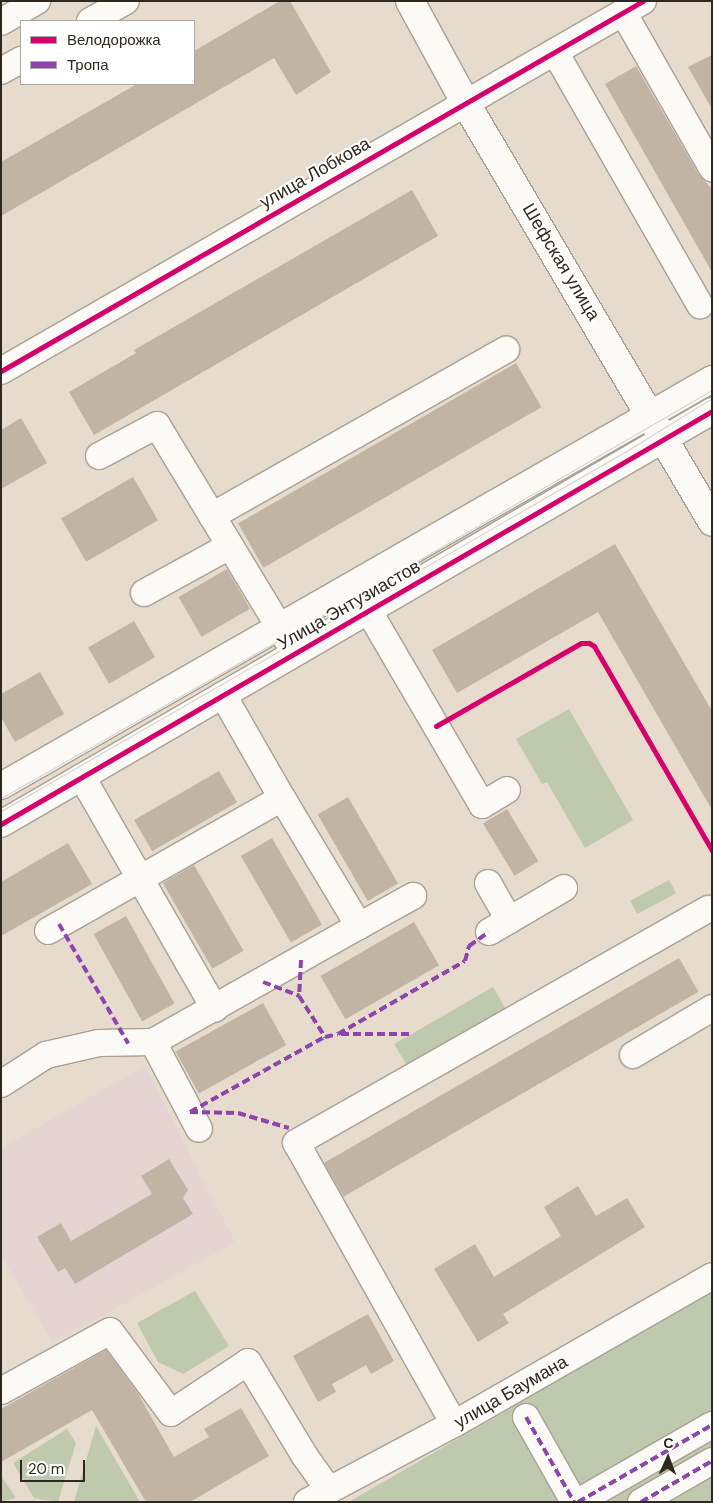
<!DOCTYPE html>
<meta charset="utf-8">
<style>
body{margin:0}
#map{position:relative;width:713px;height:1503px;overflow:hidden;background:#e6dbcc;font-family:"DM Sans",sans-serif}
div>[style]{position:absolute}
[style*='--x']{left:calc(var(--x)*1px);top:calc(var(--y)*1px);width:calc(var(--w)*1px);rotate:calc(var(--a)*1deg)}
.education>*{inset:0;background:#e6d4d3}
.green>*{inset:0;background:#bfc9ae;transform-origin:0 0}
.building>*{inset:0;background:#c2b4a4;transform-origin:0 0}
.roads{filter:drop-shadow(1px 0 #a8a094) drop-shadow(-1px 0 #a8a094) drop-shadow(0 1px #a8a094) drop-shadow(0 -1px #a8a094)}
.minor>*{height:26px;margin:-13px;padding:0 13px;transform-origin:13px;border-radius:13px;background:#fbfaf7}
.major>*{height:28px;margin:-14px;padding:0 14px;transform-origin:14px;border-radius:14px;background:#fbfaf7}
.tram>*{height:1px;margin:-0.5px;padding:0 0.5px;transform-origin:0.5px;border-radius:0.5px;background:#d3d0cb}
.quiet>*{height:4px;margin-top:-2px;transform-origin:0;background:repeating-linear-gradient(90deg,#8e44ad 0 8px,transparent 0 12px)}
.cycleway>*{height:5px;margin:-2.5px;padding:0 2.5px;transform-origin:2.5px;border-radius:2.5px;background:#d6006c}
span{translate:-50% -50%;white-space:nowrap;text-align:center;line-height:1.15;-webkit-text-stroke:4px #fff;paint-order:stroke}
.street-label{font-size:18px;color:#2f281e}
.frame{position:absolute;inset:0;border:2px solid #2f281e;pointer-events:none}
.legend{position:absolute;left:20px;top:20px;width:175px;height:65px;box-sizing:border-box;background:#fff;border:1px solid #aca9a5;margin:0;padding:6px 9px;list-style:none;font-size:15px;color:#2f281e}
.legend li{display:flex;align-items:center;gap:10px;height:25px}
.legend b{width:25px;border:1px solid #aca9a5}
.north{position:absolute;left:643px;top:1433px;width:50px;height:50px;-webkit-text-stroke:4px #fff;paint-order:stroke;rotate:2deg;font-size:14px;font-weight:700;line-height:20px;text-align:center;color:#2f281e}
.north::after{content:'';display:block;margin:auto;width:18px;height:22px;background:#2f281e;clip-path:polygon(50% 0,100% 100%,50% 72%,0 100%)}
.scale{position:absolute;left:20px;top:1460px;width:65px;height:22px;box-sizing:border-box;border:2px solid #2f281e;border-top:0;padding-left:6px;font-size:15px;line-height:18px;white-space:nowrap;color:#2f281e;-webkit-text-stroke:4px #fff;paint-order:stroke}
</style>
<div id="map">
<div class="education">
<i style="clip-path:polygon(145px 1066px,235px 1242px,53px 1343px,1px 1255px,1px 1148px)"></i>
</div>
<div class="green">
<i style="clip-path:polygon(569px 709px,633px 820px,585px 848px,547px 782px,542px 784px,516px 739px)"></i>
<i style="left:669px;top:880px;width:15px;height:44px;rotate:62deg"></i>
<i style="left:493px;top:987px;width:36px;height:114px;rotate:60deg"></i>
<i style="clip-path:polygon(195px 1291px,229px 1346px,183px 1374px,158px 1362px,137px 1323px)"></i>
<i style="clip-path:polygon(712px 1291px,712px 1502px,349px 1502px)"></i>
<i style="clip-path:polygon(96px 1426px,140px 1502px,74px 1502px)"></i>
<i style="clip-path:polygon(67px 1429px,76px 1443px,58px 1502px,34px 1498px,13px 1463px)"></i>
<i style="clip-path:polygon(1px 1476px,16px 1498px,1px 1502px)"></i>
</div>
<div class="building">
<i style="clip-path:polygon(280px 1px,290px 1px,331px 72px,296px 95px,274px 58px,1px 216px,1px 162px,137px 84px,194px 84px,194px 51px)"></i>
<i style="clip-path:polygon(712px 55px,712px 109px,688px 67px)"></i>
<i style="clip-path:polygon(636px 66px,699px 175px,712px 189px,712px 272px,605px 84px)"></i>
<i style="clip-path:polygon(412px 190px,438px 236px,94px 435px,69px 392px,136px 353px,134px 350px)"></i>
<i style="left:516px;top:363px;width:51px;height:321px;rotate:60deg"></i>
<i style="clip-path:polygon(21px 418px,47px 463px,1px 489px,1px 430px)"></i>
<i style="left:133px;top:477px;width:50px;height:83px;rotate:60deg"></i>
<i style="clip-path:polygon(615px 544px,712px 711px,712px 810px,598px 612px,457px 693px,432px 650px)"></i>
<i style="left:227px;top:569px;width:46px;height:56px;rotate:60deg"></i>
<i style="left:134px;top:621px;width:42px;height:53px;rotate:60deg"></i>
<i style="clip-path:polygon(40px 672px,64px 714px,15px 742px,1px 717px,1px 694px)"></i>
<i style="left:219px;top:771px;width:36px;height:98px;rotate:60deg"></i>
<i style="left:348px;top:797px;width:100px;height:35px;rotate:60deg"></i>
<i style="left:507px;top:809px;width:61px;height:28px;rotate:59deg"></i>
<i style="left:272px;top:838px;width:100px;height:36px;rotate:60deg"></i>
<i style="clip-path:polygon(68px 843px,92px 884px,1px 936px,1px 882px)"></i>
<i style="left:194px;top:865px;width:99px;height:36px;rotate:60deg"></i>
<i style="left:126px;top:916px;width:100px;height:37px;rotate:61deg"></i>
<i style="left:414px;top:922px;width:50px;height:108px;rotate:60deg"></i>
<i style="left:679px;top:958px;width:39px;height:410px;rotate:60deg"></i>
<i style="left:263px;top:1003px;width:48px;height:100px;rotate:61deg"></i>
<i style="clip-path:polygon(169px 1159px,188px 1190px,183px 1198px,193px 1214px,75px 1284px,65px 1268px,58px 1272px,37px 1237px,61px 1223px,71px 1241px,152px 1194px,141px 1176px)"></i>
<i style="clip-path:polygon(578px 1186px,596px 1216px,627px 1198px,645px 1227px,503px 1314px,509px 1323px,478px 1342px,434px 1269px,475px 1244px,494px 1277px,561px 1236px,544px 1207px)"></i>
<i style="clip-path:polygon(368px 1314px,394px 1361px,371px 1374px,366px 1365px,332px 1384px,336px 1392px,318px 1402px,293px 1356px)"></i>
<i style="clip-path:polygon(106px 1350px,137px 1392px,174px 1457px,209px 1437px,204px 1429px,241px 1408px,269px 1456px,190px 1502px,146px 1502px,92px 1410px,1px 1462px,1px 1409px)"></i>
</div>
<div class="roads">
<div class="minor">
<i style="--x:623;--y:12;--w:180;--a:60.3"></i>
<i style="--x:90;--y:21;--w:41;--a:-29.1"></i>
<i style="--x:1;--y:22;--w:42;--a:-30.3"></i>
<i style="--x:555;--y:52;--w:292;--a:60.2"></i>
<i style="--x:1;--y:71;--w:23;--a:-29"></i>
<i style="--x:1;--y:371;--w:741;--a:-29.96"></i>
<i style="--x:99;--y:456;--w:66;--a:-28.1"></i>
<i style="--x:157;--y:425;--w:253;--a:58.8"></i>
<i style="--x:212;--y:516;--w:338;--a:-29.5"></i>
<i style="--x:144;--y:593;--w:98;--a:-28.7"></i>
<i style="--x:360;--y:596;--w:242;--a:59.7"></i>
<i style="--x:482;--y:805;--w:29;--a:-31"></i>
<i style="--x:223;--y:695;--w:119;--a:60.2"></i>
<i style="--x:82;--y:777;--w:267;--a:60.2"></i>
<i style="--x:1;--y:786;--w:819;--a:-29.79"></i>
<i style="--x:1;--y:824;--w:822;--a:-30.15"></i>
<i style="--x:488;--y:883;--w:43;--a:60.4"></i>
<i style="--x:359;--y:926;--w:62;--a:-29.1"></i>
<i style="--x:489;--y:932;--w:87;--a:-30.4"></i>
<i style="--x:153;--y:1042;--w:98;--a:62.1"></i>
<i style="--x:633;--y:1055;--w:92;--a:-30.7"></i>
<i style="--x:1;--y:1084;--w:54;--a:-32.8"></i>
<i style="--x:46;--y:1055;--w:54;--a:-12.8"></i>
<i style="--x:99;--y:1043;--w:54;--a:-1.1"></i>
<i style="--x:153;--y:1042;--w:236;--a:-29.4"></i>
<i style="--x:359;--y:926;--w:149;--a:-121"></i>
<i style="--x:282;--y:798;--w:269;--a:150.4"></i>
<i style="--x:1;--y:1391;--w:124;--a:-28.8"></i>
<i style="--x:110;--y:1331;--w:102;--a:53.4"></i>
<i style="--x:171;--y:1413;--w:92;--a:-33.5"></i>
<i style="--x:248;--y:1362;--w:109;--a:58.9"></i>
<i style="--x:304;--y:1455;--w:43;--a:54.5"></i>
<i style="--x:526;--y:1417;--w:98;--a:60.5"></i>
<i style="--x:454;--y:1424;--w:322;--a:-119.3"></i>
<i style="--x:296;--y:1143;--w:474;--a:-29.6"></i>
<i style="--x:307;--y:1502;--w:166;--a:-28"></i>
<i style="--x:454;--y:1424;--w:297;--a:-29.8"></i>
<i style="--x:578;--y:1502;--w:155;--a:-29.9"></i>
<i style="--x:641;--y:1502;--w:82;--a:-30"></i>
</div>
<div class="major">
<i style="--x:410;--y:1;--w:115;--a:61.4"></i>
<i style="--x:465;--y:102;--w:487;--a:59.5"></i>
</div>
</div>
<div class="tram">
<i style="--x:398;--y:572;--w:363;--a:-30.1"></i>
<i style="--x:1;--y:798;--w:373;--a:-29.6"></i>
<i style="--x:1;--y:811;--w:723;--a:-29.93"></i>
<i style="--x:628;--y:450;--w:99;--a:-31.8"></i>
</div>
<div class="quiet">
<i style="--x:59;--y:924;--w:138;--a:59.9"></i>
<i style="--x:301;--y:960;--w:36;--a:93"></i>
<i style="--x:299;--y:996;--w:49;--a:57.6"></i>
<i style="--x:263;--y:982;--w:39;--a:21"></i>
<i style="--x:341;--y:1034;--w:70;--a:0"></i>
<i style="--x:190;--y:1112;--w:154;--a:-29.1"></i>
<i style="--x:325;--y:1037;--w:13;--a:-13"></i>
<i style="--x:338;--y:1034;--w:146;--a:-29.9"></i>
<i style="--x:465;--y:961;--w:16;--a:-75"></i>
<i style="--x:469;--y:946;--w:24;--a:-35"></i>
<i style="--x:190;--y:1112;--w:48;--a:1.2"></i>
<i style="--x:238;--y:1113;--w:53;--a:16.4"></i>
<i style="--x:526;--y:1417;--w:98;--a:60.5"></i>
<i style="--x:578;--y:1502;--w:155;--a:-29.9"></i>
<i style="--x:641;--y:1502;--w:82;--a:-30"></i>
</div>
<div class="cycleway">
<i style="--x:1;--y:371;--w:741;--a:-29.96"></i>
<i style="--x:436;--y:726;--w:167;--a:-29.8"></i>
<i style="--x:581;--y:643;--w:8;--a:0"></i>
<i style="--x:589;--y:643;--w:6;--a:31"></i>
<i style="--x:594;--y:646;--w:236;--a:60"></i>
<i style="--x:1;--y:824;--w:822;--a:-30.15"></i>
</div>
<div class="street-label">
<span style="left:315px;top:173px;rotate:-30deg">улица Лобкова</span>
<span style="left:561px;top:262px;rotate:59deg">Шефская улица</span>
<span style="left:349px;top:605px;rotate:-30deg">Улица Энтузиастов</span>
<span style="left:511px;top:1392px;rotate:-30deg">улица Баумана</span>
</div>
<div class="frame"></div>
<ul class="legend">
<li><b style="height:6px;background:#d6006c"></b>Велодорожка</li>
<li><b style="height:6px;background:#8e44ad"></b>Тропа</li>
</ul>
<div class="north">С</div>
<div class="scale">20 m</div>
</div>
